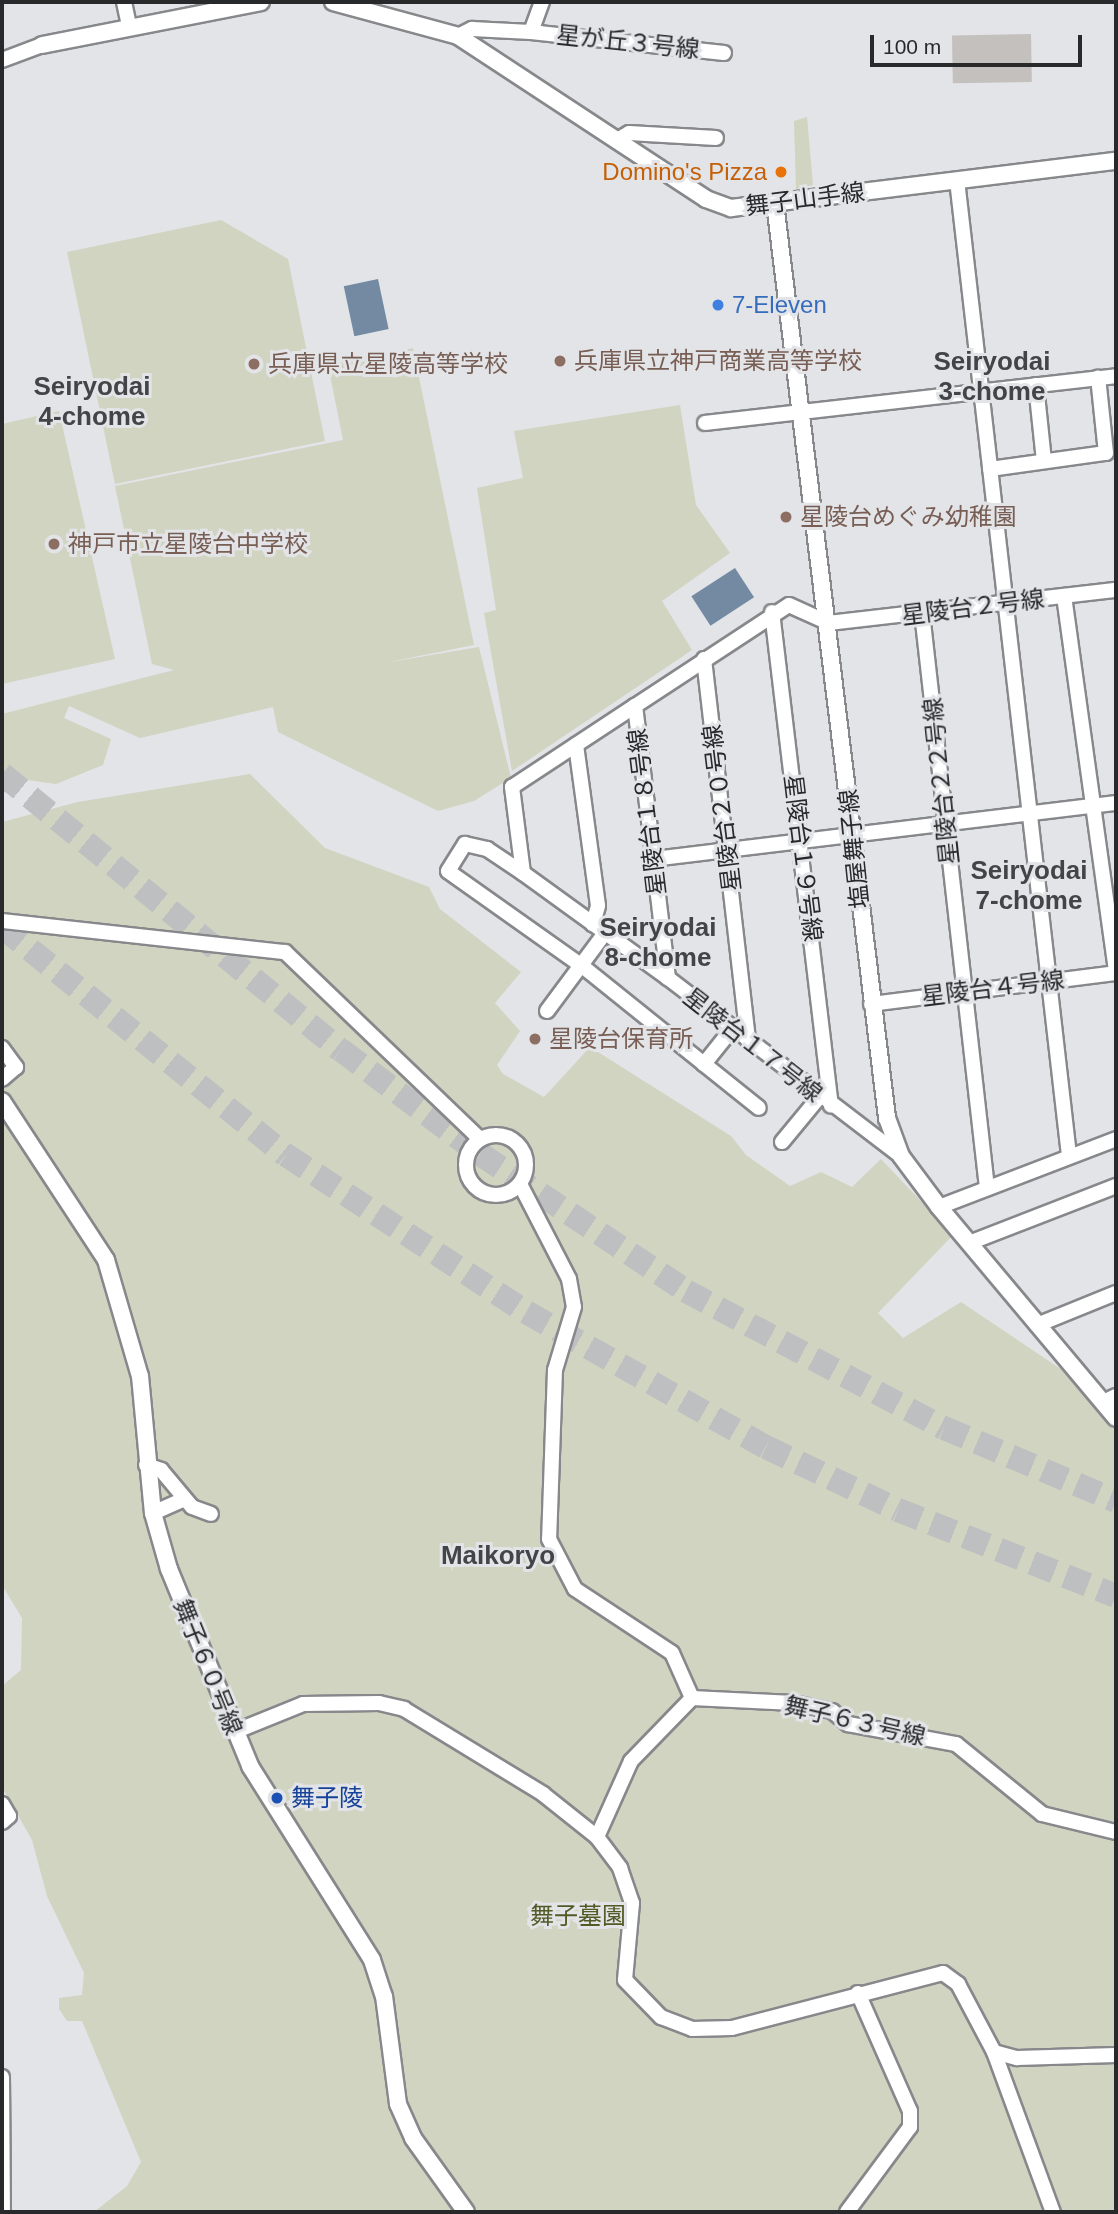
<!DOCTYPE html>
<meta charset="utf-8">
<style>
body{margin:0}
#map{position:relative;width:1118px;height:2214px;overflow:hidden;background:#e2e4e7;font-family:Helvetica,"Noto Sans JP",sans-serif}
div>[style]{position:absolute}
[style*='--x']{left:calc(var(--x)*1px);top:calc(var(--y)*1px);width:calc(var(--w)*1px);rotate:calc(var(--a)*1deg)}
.green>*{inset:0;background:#d1d4c0}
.water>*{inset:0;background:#738aa2;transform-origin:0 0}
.building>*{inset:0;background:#c4c0be;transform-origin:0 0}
.motorway-tunnel>*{height:24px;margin-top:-12px;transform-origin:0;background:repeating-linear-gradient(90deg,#bdbfc1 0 24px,transparent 0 36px)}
.roads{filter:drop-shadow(2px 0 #87888b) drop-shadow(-2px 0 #87888b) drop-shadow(0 2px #87888b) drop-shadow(0 -2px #87888b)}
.minor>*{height:14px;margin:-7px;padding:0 7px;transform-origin:7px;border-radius:7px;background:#fff}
.minor>.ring{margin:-7px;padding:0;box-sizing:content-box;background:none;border:14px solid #fff;border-radius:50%}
.tertiary>*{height:16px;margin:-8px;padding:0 8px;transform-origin:8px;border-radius:8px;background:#fff}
.dots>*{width:19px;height:19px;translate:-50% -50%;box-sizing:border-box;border:4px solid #e2e4e7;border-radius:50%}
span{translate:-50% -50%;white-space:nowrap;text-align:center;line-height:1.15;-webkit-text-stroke:6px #e2e4e7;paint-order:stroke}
.street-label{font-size:24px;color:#28292a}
.food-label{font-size:24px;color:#c56008}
.right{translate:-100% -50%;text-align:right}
.shop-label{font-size:24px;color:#366cbe}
.left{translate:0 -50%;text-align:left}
.education-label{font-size:24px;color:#785e54}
.transit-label{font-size:24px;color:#164399}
.park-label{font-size:24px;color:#545a26}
.neighbourhood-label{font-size:26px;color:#434447;font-weight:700}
.frame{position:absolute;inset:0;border:4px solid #28292a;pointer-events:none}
.scale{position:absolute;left:870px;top:35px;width:212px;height:32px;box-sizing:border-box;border:4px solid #28292a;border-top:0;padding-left:9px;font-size:21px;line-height:24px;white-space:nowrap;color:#28292a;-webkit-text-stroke:5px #e2e4e7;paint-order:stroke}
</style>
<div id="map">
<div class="green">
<i style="clip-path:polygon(807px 117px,813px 185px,796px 189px,794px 121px)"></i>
<i style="clip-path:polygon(221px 220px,288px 259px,325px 441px,115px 484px,67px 252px)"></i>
<i style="clip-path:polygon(413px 348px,474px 645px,384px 663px,479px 647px,511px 778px,474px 801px,438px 811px,278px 732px,273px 707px,140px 738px,69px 706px,64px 718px,111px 739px,103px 765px,56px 784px,28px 780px,2px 794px,2px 714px,174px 670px,152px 664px,115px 486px,343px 440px,328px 365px)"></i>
<i style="clip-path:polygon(680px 405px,696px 505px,730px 553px,662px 601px,692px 650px,512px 771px,484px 613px,496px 610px,477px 488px,523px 478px,514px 431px)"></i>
<i style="clip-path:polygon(59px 411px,115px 659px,2px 684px,2px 424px)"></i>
<i style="clip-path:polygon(250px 774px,325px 848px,429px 887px,440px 909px,521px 972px,495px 1003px,520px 1031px,497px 1065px,503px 1074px,544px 1097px,590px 1047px,731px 1136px,746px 1155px,790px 1186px,821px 1172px,852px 1187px,881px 1159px,953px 1235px,878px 1313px,903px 1338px,961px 1302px,1083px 1384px,1116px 1426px,1116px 2212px,94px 2212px,127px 2186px,141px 2162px,82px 2021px,67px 2021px,59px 2009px,59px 1998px,82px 1995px,84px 1973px,47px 1896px,32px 1840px,2px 1787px,2px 1686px,21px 1670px,22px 1618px,2px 1585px,2px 822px,78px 802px)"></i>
</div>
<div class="water">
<i style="left:378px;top:279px;width:51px;height:35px;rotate:78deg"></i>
<i style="left:735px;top:568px;width:35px;height:52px;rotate:57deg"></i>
</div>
<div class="building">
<i style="left:1031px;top:34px;width:48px;height:79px;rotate:89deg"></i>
</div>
<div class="motorway-tunnel">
<i style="--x:2;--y:774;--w:437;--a:39.2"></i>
<i style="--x:341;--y:1050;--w:174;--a:36.8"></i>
<i style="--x:480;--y:1154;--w:247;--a:33.6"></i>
<i style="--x:686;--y:1291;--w:292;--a:28"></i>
<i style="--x:944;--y:1428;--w:187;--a:23"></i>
<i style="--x:2;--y:927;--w:364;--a:38.8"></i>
<i style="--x:286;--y:1155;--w:287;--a:33.2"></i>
<i style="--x:526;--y:1312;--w:275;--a:29.4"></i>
<i style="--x:766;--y:1447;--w:146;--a:25.5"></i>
<i style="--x:898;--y:1510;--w:234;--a:21.5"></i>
</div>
<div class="roads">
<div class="minor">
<i style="--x:124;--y:2;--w:24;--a:78"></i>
<i style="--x:531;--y:32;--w:194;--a:6.2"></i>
<i style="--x:458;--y:36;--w:16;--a:-27"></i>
<i style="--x:472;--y:29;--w:59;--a:2.9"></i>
<i style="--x:531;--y:32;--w:32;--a:-70"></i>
<i style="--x:2;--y:60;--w:43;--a:-20.6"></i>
<i style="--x:617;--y:140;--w:14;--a:-30"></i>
<i style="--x:629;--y:133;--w:87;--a:3.3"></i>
<i style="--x:957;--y:180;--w:982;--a:83.45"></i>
<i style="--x:1036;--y:385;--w:76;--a:84"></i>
<i style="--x:705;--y:423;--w:414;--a:-6.5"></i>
<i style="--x:990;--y:469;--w:117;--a:-7.9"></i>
<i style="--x:1106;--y:453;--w:76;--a:-96"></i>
<i style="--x:1064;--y:596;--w:379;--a:82.1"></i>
<i style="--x:772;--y:612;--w:497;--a:83.2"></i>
<i style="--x:922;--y:613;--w:579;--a:83.55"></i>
<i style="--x:704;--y:659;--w:384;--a:83.4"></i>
<i style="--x:576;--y:745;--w:162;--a:82.2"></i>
<i style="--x:598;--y:906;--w:19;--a:106"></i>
<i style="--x:653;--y:859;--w:466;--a:-6.9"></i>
<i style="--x:523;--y:873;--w:87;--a:-97.3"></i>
<i style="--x:512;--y:787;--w:147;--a:-33.4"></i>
<i style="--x:2;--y:921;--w:285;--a:6.3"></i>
<i style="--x:285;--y:952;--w:270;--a:43.8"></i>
<i style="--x:668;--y:978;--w:274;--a:-96.9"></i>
<i style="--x:635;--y:706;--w:184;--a:-33.3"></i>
<i style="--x:789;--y:605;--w:44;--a:24.2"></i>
<i style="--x:829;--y:623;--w:289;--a:-6.6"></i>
<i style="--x:871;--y:1004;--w:247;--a:-7.2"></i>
<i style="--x:547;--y:1011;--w:97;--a:-53.4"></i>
<i style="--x:732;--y:1029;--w:45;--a:128.7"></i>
<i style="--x:704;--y:1064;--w:156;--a:-141.2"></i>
<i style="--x:582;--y:966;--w:164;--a:-144.7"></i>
<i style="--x:448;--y:871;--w:32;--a:-58"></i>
<i style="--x:465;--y:844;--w:23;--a:13"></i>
<i style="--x:487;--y:849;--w:43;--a:33.7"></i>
<i style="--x:523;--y:873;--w:179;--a:35.9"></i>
<i style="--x:668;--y:978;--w:293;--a:37.4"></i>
<i style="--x:2;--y:1048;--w:24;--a:54"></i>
<i style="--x:16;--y:1067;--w:18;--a:139"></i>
<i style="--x:704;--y:1064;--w:70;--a:38.7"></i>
<i class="ring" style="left:466px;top:1135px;width:46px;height:46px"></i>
<i style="--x:782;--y:1142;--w:60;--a:-50.4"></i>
<i style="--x:520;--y:1184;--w:107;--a:62.7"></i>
<i style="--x:569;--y:1279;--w:28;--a:80"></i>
<i style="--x:574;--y:1307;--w:66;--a:106.8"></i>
<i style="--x:555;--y:1370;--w:169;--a:92"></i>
<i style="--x:549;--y:1539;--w:56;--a:62.5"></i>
<i style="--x:575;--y:1589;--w:116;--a:33.4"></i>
<i style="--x:672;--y:1653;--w:49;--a:66"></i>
<i style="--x:939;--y:1207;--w:190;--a:-21"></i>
<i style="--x:969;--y:1243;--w:158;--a:-21.2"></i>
<i style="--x:1037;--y:1325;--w:85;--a:-22.1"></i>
<i style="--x:1103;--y:1402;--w:14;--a:-25"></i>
<i style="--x:146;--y:1465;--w:16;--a:18"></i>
<i style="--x:161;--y:1470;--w:48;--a:50"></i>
<i style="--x:192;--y:1507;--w:20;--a:20"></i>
<i style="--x:153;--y:1513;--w:32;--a:-24"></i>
<i style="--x:692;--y:1698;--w:102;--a:2.8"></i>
<i style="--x:794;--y:1703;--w:39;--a:12"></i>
<i style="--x:832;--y:1711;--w:21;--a:39"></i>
<i style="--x:848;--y:1724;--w:110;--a:10.5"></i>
<i style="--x:956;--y:1744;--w:111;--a:39.1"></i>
<i style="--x:1042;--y:1814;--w:76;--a:13.7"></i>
<i style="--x:234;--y:1732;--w:74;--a:-22.1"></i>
<i style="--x:303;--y:1704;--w:76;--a:-0.8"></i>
<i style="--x:379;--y:1703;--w:26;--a:13"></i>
<i style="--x:404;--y:1709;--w:163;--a:31.4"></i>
<i style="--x:543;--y:1794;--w:69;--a:38.5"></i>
<i style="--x:597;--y:1837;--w:39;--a:53"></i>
<i style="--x:620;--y:1868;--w:37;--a:71"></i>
<i style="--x:632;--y:1903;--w:77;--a:95.2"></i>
<i style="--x:625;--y:1980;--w:52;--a:45.8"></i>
<i style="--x:661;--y:2017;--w:33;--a:21"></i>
<i style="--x:692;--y:2029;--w:40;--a:-1.4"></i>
<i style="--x:732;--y:2028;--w:218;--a:-14.6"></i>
<i style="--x:943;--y:1973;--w:19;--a:36"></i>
<i style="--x:958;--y:1984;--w:77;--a:62.1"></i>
<i style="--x:994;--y:2052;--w:24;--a:15"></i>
<i style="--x:1017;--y:2058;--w:99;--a:-1.7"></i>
<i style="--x:2;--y:1804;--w:14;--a:60"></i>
<i style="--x:9;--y:1816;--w:9;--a:139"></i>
<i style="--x:597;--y:1837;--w:83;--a:-65.9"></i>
<i style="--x:631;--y:1761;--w:88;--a:-45.9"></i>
<i style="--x:994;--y:2052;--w:171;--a:69.8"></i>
<i style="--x:2;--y:2077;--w:135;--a:89.6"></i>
<i style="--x:847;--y:2212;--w:106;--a:-53.5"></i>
<i style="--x:910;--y:2127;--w:16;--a:-90"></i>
<i style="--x:910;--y:2111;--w:129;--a:-113.8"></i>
</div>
<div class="tertiary">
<i style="--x:333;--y:2;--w:130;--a:15.2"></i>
<i style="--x:458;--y:36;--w:297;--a:33.3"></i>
<i style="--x:706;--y:199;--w:27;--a:20"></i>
<i style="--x:731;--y:208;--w:388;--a:-7"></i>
<i style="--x:42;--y:45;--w:223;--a:-11.1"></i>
<i style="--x:775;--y:203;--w:922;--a:83.02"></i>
<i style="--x:887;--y:1118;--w:40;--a:69.8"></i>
<i style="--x:901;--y:1156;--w:64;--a:53.3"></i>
<i style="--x:939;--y:1207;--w:275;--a:50"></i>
<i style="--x:2;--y:1101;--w:190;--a:56.8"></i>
<i style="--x:106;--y:1260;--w:121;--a:73.7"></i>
<i style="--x:140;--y:1376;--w:138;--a:84.6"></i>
<i style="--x:153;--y:1513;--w:58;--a:74.1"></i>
<i style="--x:169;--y:1569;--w:213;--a:67.6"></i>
<i style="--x:250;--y:1766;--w:229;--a:57.8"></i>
<i style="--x:372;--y:1960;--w:38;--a:72"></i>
<i style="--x:384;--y:1996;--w:109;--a:82.6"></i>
<i style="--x:398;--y:2104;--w:37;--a:66"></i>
<i style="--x:413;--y:2138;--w:91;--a:54.4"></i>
</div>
</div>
<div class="dots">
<i style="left:781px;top:172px;background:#e8710a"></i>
<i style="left:718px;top:305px;background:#3f7fe0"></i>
<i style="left:560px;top:361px;background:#8d6e63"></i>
<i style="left:254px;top:364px;background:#8d6e63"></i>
<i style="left:786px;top:517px;background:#8d6e63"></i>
<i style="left:54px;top:544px;background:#8d6e63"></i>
<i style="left:535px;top:1039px;background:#8d6e63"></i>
<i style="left:277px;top:1798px;background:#1a4fb4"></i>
</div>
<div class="street-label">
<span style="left:628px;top:42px;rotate:6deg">星が丘３号線</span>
<span style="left:805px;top:199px;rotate:-7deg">舞子山手線</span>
<span style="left:973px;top:607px;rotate:-7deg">星陵台２号線</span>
<span style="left:941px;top:781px;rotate:-96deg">星陵台２２号線</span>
<span style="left:722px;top:808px;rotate:-97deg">星陵台２０号線</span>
<span style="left:647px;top:812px;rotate:-97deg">星陵台１８号線</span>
<span style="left:854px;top:849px;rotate:-96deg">塩屋舞子線</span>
<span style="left:803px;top:858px;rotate:83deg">星陵台１９号線</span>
<span style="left:993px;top:988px;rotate:-7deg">星陵台４号線</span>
<span style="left:753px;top:1045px;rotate:38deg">星陵台１７号線</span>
<span style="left:208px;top:1667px;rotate:68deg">舞子６０号線</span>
<span style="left:855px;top:1721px;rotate:13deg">舞子６３号線</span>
</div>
<div class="food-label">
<span class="right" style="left:767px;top:172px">Domino's Pizza</span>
</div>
<div class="shop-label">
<span class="left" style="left:732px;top:305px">7-Eleven</span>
</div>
<div class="education-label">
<span class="left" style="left:574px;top:361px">兵庫県立神戸商業高等学校</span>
<span class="left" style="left:268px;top:364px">兵庫県立星陵高等学校</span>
<span class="left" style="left:800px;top:517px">星陵台めぐみ幼稚園</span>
<span class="left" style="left:68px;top:544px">神戸市立星陵台中学校</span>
<span class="left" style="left:549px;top:1039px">星陵台保育所</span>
</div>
<div class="transit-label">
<span class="left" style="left:291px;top:1798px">舞子陵</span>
</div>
<div class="park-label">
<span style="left:578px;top:1916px">舞子墓園</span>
</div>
<div class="neighbourhood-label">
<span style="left:992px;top:377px">Seiryodai<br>3-chome</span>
<span style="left:92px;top:402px">Seiryodai<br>4-chome</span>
<span style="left:1029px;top:886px">Seiryodai<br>7-chome</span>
<span style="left:658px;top:943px">Seiryodai<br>8-chome</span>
<span style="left:498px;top:1556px">Maikoryo</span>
</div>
<div class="frame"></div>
<div class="scale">100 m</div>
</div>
